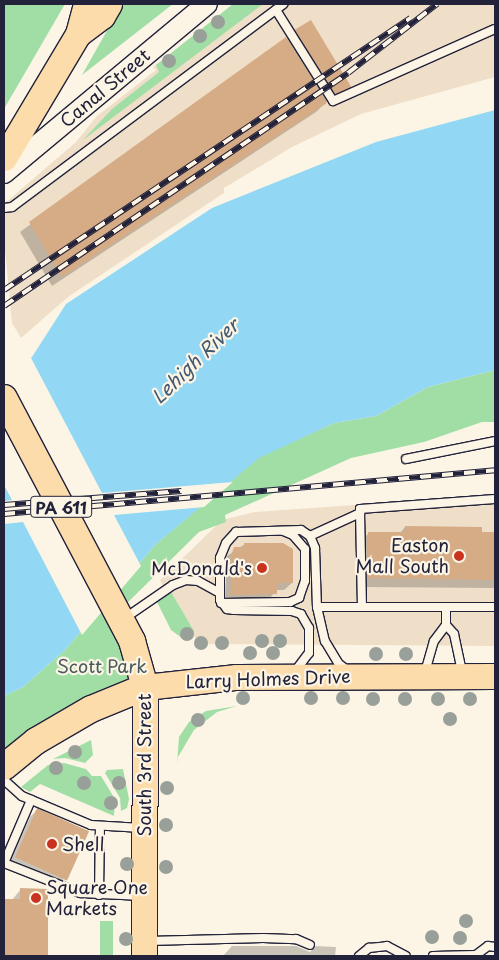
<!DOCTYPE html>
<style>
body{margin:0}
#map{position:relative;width:499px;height:960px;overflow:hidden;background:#fcf5e5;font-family:"Playpen Sans",sans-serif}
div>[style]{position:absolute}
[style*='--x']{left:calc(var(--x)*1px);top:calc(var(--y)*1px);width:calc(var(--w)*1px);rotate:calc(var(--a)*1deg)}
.built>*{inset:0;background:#f0dfc8}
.green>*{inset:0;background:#a1dea6;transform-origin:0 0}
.water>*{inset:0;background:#92d8f4}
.pier>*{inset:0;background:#fcf5e5}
.shadow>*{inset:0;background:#0003}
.building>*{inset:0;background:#d5ac86;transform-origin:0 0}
.roads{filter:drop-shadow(1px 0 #22223b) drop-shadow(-1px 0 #22223b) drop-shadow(0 1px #22223b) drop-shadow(0 -1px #22223b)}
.service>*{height:8px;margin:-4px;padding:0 4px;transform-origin:4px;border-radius:4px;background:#fcf5e5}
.tertiary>*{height:20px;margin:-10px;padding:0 10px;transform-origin:10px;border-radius:10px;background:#fcf5e5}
.primary>*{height:25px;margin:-12.5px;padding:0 12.5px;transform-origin:12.5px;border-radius:12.5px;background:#fddcac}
.trunk>*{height:26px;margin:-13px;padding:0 13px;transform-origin:13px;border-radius:13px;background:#fddcac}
.rail>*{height:5.5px;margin-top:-2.75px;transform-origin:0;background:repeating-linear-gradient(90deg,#fcf5e5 0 11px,#22223b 0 22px);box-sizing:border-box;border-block:1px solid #22223b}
.trees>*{width:14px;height:14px;margin:-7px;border-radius:50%;background:#99a099}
.dots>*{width:14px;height:14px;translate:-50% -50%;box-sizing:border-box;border:2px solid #fcf5e5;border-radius:50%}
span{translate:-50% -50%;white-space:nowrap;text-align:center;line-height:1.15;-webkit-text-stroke:4.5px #fcf5e5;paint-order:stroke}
.shield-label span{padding:1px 4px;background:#fcf5e5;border:1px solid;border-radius:4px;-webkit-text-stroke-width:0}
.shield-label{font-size:16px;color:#22223b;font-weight:700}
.street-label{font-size:18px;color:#22223b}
.poi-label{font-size:18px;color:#22223b}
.right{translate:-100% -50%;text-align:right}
.left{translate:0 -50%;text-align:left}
.park-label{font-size:18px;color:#485a5b}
.water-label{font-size:19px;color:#445972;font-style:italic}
.frame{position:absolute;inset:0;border:5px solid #22223b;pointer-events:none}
</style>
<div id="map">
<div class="built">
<i style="clip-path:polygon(236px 4px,495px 4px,495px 77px,361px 114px,292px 147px,224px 188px,224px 193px,68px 297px,21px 338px,12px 323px,4px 240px,4px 204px,76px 142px,97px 116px,156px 70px,153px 67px)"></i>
<i style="clip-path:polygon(495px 495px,495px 646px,202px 644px,182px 626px,160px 580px,222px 520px,255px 512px)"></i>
</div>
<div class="green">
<i style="clip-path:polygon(4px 4px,65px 4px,4px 109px)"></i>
<i style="clip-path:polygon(122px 4px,173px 4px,82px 75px)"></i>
<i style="clip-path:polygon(233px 4px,263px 4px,83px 140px,112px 109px,159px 72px,156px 65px)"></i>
<i style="clip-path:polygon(495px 370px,495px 422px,482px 422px,424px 442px,351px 458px,225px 515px,226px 522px,199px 532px,108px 622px,145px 687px,4px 767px,4px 696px,23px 687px,65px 650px,155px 545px,259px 457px,334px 423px,376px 416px,428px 387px)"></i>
<i style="clip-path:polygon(171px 592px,194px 631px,186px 641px,171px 630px,157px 602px)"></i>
<i style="clip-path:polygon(237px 706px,217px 712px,194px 730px,178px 757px,177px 765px,179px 737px,189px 722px,206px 711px)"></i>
<i style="clip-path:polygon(91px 740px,93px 755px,85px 763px,65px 758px,53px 759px)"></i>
<i style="clip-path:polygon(64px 763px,86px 769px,92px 776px,101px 776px,115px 799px,114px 816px,40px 784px,30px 792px,21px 787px,48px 765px)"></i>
<i style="clip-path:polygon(123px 769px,129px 799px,127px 808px,121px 811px,120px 798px,105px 773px,107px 770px)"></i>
<i style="left:100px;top:921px;width:13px;height:35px"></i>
</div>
<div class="water">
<i style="clip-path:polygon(495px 110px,495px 370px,428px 387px,376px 416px,334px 423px,259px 458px,155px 545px,65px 650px,23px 687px,4px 696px,4px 385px,32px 357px,66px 304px,212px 208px,376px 142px)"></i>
</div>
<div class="pier">
<i style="clip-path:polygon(30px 356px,102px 493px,233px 482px,204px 507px,114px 515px,141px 566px,82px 635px,23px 522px,4px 524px,4px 501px,12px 500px,4px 485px,4px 381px)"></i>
</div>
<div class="shadow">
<i style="clip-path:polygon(296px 32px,350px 86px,341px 96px,326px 102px,316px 112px,52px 286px,20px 232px)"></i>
<i style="clip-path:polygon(405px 527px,495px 534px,495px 588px,360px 587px,360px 542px,369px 533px,400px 533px)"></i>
<i style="clip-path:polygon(245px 544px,292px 583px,284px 590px,276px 590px,268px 601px,225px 601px,227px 556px)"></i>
<i style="clip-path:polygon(37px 810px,67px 879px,59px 886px,9px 864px,30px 817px)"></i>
<i style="clip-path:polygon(21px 889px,47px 890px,47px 956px,4px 956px,4px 900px,12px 900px)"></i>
<i style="clip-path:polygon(232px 946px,296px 946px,310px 952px,316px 946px,336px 947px,335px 956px,223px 956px)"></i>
</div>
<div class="building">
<i style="left:311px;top:20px;width:79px;height:19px;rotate:59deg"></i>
<i style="clip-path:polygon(286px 37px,327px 103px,62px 277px,29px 222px)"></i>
<i style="clip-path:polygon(405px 526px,482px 527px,482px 532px,495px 532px,495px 580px,368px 578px,368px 532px,405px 532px)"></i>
<i style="clip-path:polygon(244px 543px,283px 543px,293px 549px,293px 583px,277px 583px,277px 594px,232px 595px,232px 553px,234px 547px,244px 547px)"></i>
<i style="left:37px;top:808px;width:57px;height:54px;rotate:24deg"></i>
<i style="clip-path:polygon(20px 888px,48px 889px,48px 956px,4px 956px,4px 899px,20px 899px)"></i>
</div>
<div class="roads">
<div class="service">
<i style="--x:276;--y:10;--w:107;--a:57.9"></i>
<i style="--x:333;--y:101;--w:177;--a:-24"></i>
<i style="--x:4;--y:208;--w:8;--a:-7"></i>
<i style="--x:12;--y:207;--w:339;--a:-36.8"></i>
<i style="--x:406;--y:459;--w:91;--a:-11.4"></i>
<i style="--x:310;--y:536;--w:55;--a:-24.7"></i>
<i style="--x:221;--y:603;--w:69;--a:-0.8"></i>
<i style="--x:290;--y:602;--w:10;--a:-24"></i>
<i style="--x:299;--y:598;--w:18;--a:-71"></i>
<i style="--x:305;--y:581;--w:32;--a:-90"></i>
<i style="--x:305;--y:549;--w:18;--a:-131"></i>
<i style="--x:293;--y:535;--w:11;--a:-158"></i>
<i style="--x:317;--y:607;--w:178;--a:0"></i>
<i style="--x:362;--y:607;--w:98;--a:-91.2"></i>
<i style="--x:360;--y:509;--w:135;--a:-4.2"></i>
<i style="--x:446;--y:607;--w:18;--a:90"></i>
<i style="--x:446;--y:625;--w:12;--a:48"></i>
<i style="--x:454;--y:634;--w:39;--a:78"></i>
<i style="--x:125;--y:618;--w:58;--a:-34.5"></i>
<i style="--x:173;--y:585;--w:14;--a:-21"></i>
<i style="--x:186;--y:580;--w:12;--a:5"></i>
<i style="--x:198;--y:581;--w:25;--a:29"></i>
<i style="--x:296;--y:670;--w:21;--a:-53"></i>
<i style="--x:309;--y:653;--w:25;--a:-90"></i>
<i style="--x:309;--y:628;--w:16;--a:-120"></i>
<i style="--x:301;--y:614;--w:9;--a:-162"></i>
<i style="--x:292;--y:611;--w:58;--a:-179"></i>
<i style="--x:234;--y:610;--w:7;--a:-172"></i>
<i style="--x:227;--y:609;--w:11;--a:-128"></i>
<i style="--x:220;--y:600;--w:42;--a:-90"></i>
<i style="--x:220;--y:558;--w:16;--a:-68"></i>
<i style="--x:226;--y:543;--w:15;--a:-48"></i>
<i style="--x:236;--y:532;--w:65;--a:-1.8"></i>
<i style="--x:301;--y:530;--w:11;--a:34"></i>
<i style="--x:310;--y:536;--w:13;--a:67"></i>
<i style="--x:315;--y:548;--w:59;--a:88.1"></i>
<i style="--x:317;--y:607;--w:35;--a:77"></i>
<i style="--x:325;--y:641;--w:27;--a:59"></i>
<i style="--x:339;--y:664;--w:10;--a:37"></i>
<i style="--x:425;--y:672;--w:32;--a:-74"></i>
<i style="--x:434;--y:641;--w:20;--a:-53"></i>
<i style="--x:4;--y:780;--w:24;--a:42"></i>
<i style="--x:22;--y:796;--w:75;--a:22.8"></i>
<i style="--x:91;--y:825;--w:51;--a:3.4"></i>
<i style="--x:4;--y:863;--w:82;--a:21.5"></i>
<i style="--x:80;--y:893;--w:62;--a:2.8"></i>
<i style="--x:4;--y:863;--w:69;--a:-66.8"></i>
<i style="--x:99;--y:895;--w:69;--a:-89.2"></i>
<i style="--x:148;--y:941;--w:115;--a:-1.5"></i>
<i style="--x:263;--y:938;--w:33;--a:2"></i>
<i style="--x:296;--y:939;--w:15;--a:23"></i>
<i style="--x:359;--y:956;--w:13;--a:-39"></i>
<i style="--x:369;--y:948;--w:18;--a:-6"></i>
<i style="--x:387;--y:946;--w:21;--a:28"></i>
<i style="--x:433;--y:956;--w:43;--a:-1.3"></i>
<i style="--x:476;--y:955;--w:15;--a:-37"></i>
<i style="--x:488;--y:946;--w:7;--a:8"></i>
</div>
<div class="tertiary">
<i style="--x:4;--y:173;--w:264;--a:-39.8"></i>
</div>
<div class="primary">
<i style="--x:78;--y:34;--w:30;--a:-37"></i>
<i style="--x:102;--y:16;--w:14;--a:-60"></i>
<i style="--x:4;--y:158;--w:144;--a:-59.2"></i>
<i style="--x:78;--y:34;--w:31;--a:-75"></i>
<i style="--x:144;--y:956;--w:269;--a:-89.8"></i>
<i style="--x:145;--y:687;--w:92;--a:-6.3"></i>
<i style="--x:236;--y:677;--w:259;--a:-0.2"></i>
</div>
<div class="trunk">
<i style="--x:4;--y:398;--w:275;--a:62.2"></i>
<i style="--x:132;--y:641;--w:48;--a:74.2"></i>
<i style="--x:145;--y:687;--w:58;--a:157.8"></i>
<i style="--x:91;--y:709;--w:64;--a:149.8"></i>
<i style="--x:36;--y:741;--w:41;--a:140.9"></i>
</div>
</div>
<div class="rail">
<i style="--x:4;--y:290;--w:489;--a:-33.8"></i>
<i style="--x:4;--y:306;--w:415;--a:-34.1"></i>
<i style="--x:348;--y:73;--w:113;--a:-37.8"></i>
<i style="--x:4;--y:505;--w:178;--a:-4.5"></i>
<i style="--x:4;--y:514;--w:493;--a:-5.1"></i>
</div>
<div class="trees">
<i style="left:218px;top:22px"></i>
<i style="left:200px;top:36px"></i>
<i style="left:169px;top:61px"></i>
<i style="left:187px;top:634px"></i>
<i style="left:262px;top:641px"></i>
<i style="left:280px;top:641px"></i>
<i style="left:201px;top:643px"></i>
<i style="left:222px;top:643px"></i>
<i style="left:250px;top:653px"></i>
<i style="left:273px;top:653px"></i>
<i style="left:376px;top:654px"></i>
<i style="left:406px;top:654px"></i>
<i style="left:243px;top:698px"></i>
<i style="left:311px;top:698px"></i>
<i style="left:343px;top:698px"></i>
<i style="left:373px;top:699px"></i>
<i style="left:405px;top:699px"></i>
<i style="left:438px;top:699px"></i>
<i style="left:470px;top:699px"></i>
<i style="left:450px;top:719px"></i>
<i style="left:198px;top:720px"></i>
<i style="left:75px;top:752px"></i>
<i style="left:56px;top:768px"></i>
<i style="left:84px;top:783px"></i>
<i style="left:119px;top:783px"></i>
<i style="left:167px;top:788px"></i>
<i style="left:111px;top:803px"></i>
<i style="left:166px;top:825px"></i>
<i style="left:127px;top:864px"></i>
<i style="left:166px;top:867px"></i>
<i style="left:466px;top:921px"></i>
<i style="left:432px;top:937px"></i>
<i style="left:460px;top:938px"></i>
<i style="left:126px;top:939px"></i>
</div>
<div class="dots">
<i style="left:459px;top:556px;background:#c8321e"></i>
<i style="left:262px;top:568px;background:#c8321e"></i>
<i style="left:52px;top:844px;background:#c8321e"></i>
<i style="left:36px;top:898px;background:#c8321e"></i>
</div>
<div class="shield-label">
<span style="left:61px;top:507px">PA 611</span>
</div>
<div class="street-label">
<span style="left:105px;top:88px;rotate:-40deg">Canal Street</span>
<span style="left:268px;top:679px;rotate:-2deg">Larry Holmes Drive</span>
<span style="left:144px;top:765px;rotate:-90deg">South 3rd Street</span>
</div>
<div class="poi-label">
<span class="right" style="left:449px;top:556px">Easton<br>Mall South</span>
<span class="right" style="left:252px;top:568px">McDonald's</span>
<span class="left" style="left:62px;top:844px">Shell</span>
<span class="left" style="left:46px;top:898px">Square One<br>Markets</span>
</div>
<div class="park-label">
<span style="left:102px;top:666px">Scott Park</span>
</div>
<div class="water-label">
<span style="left:195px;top:361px;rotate:-44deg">Lehigh River</span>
</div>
<div class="frame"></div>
</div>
